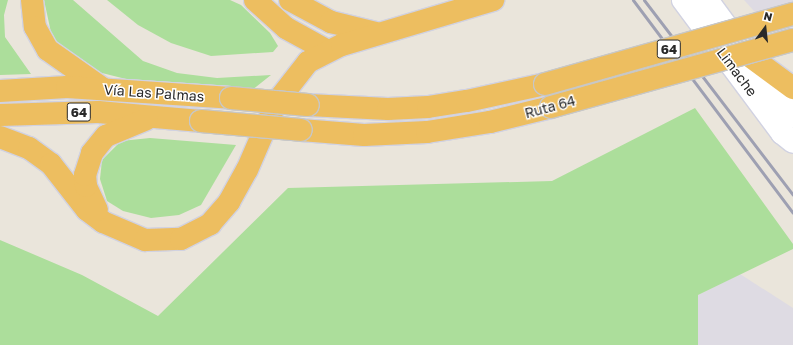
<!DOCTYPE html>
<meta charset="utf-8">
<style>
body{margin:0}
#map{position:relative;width:793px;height:345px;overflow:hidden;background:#eae5db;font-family:"Golos Text",sans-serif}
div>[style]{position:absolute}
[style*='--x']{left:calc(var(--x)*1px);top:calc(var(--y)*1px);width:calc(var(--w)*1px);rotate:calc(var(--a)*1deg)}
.industrial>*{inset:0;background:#dedbe3}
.green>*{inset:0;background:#acde9b}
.roads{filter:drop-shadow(1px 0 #d1d2e1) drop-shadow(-1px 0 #d1d2e1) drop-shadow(0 1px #d1d2e1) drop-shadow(0 -1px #d1d2e1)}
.secondary>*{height:22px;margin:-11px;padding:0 11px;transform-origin:11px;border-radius:11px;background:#fff}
.trunk>*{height:22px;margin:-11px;padding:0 11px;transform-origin:11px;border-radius:11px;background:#edbe60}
.rail>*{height:3px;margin:-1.5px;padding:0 1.5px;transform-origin:1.5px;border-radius:1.5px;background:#9ea0b2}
.bridges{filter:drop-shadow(1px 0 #c7c7c7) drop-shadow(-1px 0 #c7c7c7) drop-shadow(0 1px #c7c7c7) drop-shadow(0 -1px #c7c7c7)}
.trunk-bridge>*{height:22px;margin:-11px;padding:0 11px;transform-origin:11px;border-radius:11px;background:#edbe60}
span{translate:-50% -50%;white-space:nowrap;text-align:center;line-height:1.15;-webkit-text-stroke:3px #fff;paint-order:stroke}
.shield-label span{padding:1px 3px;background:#fff;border:1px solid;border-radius:3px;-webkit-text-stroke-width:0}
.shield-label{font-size:13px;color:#292929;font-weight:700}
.street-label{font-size:14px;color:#292929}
.north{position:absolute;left:745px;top:8px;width:40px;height:40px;-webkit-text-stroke:3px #fff;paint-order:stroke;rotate:15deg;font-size:11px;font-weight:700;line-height:16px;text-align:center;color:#292929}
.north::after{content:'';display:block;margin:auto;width:14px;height:18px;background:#292929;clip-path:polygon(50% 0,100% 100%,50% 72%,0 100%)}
</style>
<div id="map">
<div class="industrial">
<i style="clip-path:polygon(744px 0,793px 0,793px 54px)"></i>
<i style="clip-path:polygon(740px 274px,793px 308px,793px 345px,698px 345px,698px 295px)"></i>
</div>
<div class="green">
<i style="clip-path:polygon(0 0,8px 0,4px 15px,5px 37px,31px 74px,0 75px)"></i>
<i style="clip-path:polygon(44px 0,73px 0,143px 61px,177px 73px,217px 78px,271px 75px,252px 90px,146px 84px,94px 71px,64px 54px,52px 37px)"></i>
<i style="clip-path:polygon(107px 0,230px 0,241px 5px,270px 33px,278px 46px,273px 52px,211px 56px,171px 43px,138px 25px)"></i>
<i style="clip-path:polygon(695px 108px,793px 244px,793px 249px,698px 295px,698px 345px,0 345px,0 240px,82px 275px,158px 316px,288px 188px,552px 181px)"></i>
<i style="clip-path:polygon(150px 138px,236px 145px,201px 205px,179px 215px,151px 218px,123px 211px,107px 201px,100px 179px,102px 160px,121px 141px)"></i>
</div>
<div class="roads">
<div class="secondary">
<i style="--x:683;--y:0;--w:166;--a:53.3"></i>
<i style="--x:782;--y:133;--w:14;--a:39"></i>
<i style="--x:707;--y:0;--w:145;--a:53.7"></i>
</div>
<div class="trunk">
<i style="--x:32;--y:0;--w:27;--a:84"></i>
<i style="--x:35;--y:27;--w:26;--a:61"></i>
<i style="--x:48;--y:50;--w:66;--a:35.1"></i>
<i style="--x:255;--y:0;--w:42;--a:42.1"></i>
<i style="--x:286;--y:28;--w:46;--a:28.8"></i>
<i style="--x:290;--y:0;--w:47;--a:28.2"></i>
<i style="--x:331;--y:22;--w:46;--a:13.7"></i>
<i style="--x:744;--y:52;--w:61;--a:36.3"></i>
<i style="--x:0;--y:91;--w:67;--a:-3.4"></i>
<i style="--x:67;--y:87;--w:164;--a:3.8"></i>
<i style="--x:308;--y:105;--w:80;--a:2.9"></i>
<i style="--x:388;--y:109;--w:40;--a:-2.9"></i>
<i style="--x:428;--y:107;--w:39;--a:-9"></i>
<i style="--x:467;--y:101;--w:80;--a:-12.3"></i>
<i style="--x:0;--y:115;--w:98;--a:-1.8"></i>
<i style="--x:98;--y:112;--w:103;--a:5"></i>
<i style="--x:301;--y:130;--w:63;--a:4.5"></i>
<i style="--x:364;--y:135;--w:63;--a:-2.7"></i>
<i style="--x:427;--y:132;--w:64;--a:-9"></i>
<i style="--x:490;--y:122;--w:63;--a:-13.8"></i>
<i style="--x:0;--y:137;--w:31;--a:21"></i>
<i style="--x:29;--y:148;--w:27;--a:36"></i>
<i style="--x:51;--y:164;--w:58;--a:52"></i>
<i style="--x:87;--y:210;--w:20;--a:37"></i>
<i style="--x:103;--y:222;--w:46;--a:23.2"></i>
<i style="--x:145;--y:240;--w:36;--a:-2"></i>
<i style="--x:181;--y:239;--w:33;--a:-27"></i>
<i style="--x:210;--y:224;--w:29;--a:-49"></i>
<i style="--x:229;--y:202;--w:37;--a:-61"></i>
<i style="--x:247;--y:170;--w:73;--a:-66.6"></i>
<i style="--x:276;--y:103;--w:52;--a:-52"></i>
<i style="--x:308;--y:62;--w:38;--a:-27"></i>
<i style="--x:342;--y:45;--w:158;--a:-16.6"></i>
<i style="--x:97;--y:210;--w:26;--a:-115"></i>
<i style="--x:86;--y:186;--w:11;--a:-95"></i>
<i style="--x:85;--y:175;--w:23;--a:-72"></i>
<i style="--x:92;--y:153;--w:22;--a:-51"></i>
<i style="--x:106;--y:136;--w:44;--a:-22.5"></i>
</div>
</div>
<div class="rail">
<i style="--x:633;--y:0;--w:266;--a:53.1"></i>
<i style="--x:644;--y:0;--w:245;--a:52.6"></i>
</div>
<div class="bridges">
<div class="trunk-bridge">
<i style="--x:545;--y:84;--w:258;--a:-15.8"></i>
<i style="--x:231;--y:98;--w:77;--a:5.2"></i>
<i style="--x:551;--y:107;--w:251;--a:-15.5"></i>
<i style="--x:201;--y:121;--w:100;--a:5.1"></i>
</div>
</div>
<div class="shield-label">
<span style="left:669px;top:49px">64</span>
<span style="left:79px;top:112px">64</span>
</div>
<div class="street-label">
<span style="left:737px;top:72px;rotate:53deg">Limache</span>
<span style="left:154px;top:93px;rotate:4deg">Vía Las Palmas</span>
<span style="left:550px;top:107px;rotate:-15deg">Ruta 64</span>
</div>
<div class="north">N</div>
</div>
